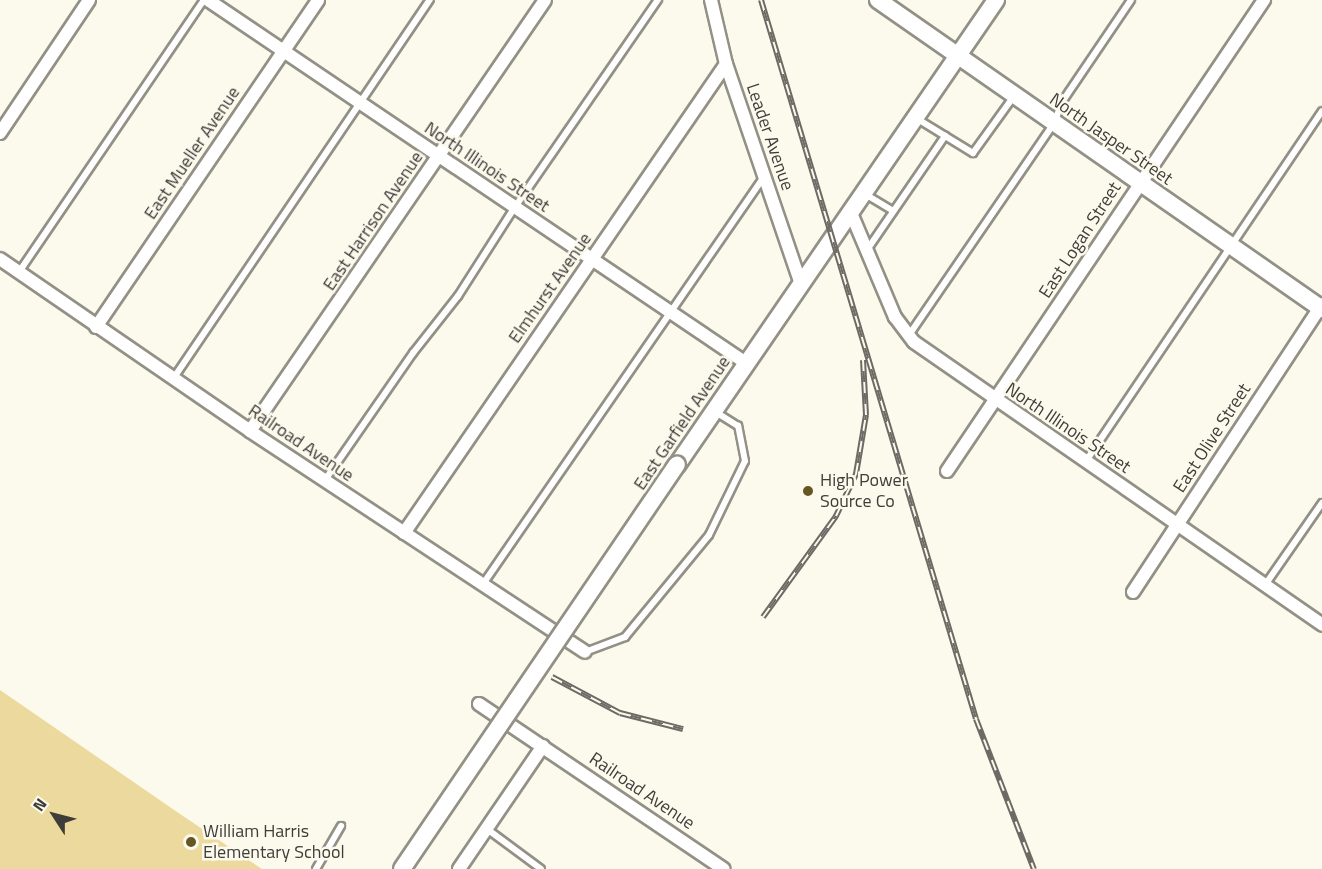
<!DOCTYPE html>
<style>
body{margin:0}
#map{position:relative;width:1322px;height:869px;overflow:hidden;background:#fcf9ed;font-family:"Titillium Web",sans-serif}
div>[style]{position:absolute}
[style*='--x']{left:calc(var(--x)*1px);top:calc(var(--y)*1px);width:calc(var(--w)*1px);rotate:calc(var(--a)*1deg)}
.green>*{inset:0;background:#ecd99d}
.roads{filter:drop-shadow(2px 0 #939085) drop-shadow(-2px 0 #939085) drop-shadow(0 2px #939085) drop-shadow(0 -2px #939085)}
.lane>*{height:6px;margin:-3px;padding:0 3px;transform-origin:3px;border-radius:3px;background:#fff}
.street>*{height:12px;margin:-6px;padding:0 6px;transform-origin:6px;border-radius:6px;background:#fff}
.secondary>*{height:16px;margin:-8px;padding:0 8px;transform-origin:8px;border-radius:8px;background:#fff}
.rail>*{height:6px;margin-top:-3px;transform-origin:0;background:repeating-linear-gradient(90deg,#fcf9ed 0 11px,#6c6a64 0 22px);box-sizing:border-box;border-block:2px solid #6c6a64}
.bridges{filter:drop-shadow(2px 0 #939085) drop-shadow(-2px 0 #939085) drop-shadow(0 2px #939085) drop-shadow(0 -2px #939085)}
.secondary-bridge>*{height:16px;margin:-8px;padding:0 8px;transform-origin:8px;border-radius:8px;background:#fff}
.dots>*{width:16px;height:16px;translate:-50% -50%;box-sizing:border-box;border:3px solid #fcf9ed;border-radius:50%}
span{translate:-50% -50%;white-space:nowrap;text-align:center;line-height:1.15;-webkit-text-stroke:5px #fcf9ed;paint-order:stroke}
.street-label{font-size:18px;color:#3e3d39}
.poi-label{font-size:18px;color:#3e3d39}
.left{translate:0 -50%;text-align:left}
.north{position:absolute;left:24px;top:785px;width:60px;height:60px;-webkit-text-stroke:4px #fcf9ed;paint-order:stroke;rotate:306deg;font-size:16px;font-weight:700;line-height:24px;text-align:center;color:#3e3d39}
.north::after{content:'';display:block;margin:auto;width:21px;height:27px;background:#3e3d39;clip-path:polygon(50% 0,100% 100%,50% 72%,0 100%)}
</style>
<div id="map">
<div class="green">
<i style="clip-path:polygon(0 690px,180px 814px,262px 869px,0 869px)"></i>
</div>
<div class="roads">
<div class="lane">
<i style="--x:916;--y:118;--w:67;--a:31.6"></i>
<i style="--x:973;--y:153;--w:70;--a:-54.3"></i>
<i style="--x:865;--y:194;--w:33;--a:31"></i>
<i style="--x:869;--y:247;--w:135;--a:-55.6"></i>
<i style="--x:19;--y:272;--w:329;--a:-55.8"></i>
<i style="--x:909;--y:335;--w:257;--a:-55.6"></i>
<i style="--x:1054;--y:123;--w:22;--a:-69"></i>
<i style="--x:1062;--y:102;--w:123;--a:-55.9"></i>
<i style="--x:173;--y:379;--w:458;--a:-55.9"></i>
<i style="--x:1086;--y:461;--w:422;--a:-56"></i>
<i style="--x:325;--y:480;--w:155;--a:-55.3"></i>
<i style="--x:413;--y:353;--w:73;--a:-51.7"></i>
<i style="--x:458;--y:296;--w:106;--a:-57.4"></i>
<i style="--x:515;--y:207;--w:252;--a:-55.4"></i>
<i style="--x:483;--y:584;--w:493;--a:-55.4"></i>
<i style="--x:1265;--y:585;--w:100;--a:-55.2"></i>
<i style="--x:585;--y:652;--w:43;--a:-20.6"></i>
<i style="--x:625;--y:637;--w:132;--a:-50.5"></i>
<i style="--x:709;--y:535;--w:82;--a:-64.1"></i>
<i style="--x:745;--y:461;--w:36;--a:-101"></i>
<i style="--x:738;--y:426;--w:28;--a:-148"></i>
<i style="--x:487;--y:829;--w:67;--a:36.5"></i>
<i style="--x:316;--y:869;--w:50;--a:-59.8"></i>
</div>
<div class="street">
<i style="--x:208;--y:0;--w:649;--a:34.01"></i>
<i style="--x:711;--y:0;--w:66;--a:76.8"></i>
<i style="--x:726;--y:64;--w:232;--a:71.2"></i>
<i style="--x:0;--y:133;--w:160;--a:-56.2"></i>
<i style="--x:851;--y:213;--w:113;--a:67.1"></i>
<i style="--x:895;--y:317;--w:31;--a:53"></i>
<i style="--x:914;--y:342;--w:497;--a:34.7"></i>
<i style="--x:0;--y:259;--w:303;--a:34.5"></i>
<i style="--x:250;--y:431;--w:401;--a:33.4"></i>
<i style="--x:96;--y:327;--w:395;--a:-55.8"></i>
<i style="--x:250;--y:431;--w:522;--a:-55.61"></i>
<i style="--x:947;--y:471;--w:568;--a:-56.06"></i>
<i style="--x:404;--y:533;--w:569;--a:-55.53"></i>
<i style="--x:1133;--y:592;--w:344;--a:-56.7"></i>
<i style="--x:479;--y:704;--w:295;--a:34"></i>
<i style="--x:459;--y:869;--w:149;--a:-55.7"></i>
</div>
<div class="secondary">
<i style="--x:878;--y:0;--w:541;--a:34.84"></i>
<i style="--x:677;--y:465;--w:564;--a:-55.55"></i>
</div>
</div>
<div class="rail">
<i style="--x:761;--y:0;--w:750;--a:73.35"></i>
<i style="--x:976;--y:719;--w:161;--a:68.9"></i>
<i style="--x:763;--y:617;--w:125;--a:-54.1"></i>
<i style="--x:836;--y:516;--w:47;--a:-64.5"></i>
<i style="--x:856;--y:474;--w:60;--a:-80.4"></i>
<i style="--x:866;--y:415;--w:55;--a:-93.1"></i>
<i style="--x:552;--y:677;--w:77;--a:27.9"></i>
<i style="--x:620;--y:713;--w:65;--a:14.3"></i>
</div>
<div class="bridges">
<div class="secondary-bridge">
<i style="--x:402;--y:869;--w:489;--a:-55.8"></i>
</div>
</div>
<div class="dots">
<i style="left:808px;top:491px;background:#655623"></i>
<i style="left:191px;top:842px;background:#655623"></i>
</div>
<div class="street-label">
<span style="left:770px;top:137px;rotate:71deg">Leader Avenue</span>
<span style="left:1111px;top:139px;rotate:35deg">North Jasper Street</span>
<span style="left:192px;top:153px;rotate:-56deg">East Mueller Avenue</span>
<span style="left:487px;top:167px;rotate:34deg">North Illinois Street</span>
<span style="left:373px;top:221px;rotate:-56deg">East Harrison Avenue</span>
<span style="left:1080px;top:240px;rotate:-57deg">East Logan Street</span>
<span style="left:550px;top:288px;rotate:-55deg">Elmhurst Avenue</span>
<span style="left:682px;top:423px;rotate:-56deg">East Garfield Avenue</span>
<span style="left:1068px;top:428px;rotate:34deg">North Illinois Street</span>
<span style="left:1212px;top:438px;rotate:-57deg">East Olive Street</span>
<span style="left:301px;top:443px;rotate:34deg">Railroad Avenue</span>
<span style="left:642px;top:791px;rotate:34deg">Railroad Avenue</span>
</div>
<div class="poi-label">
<span class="left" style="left:820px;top:491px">High Power<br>Source Co</span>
<span class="left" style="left:203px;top:842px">William Harris<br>Elementary School</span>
</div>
<div class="north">N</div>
</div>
